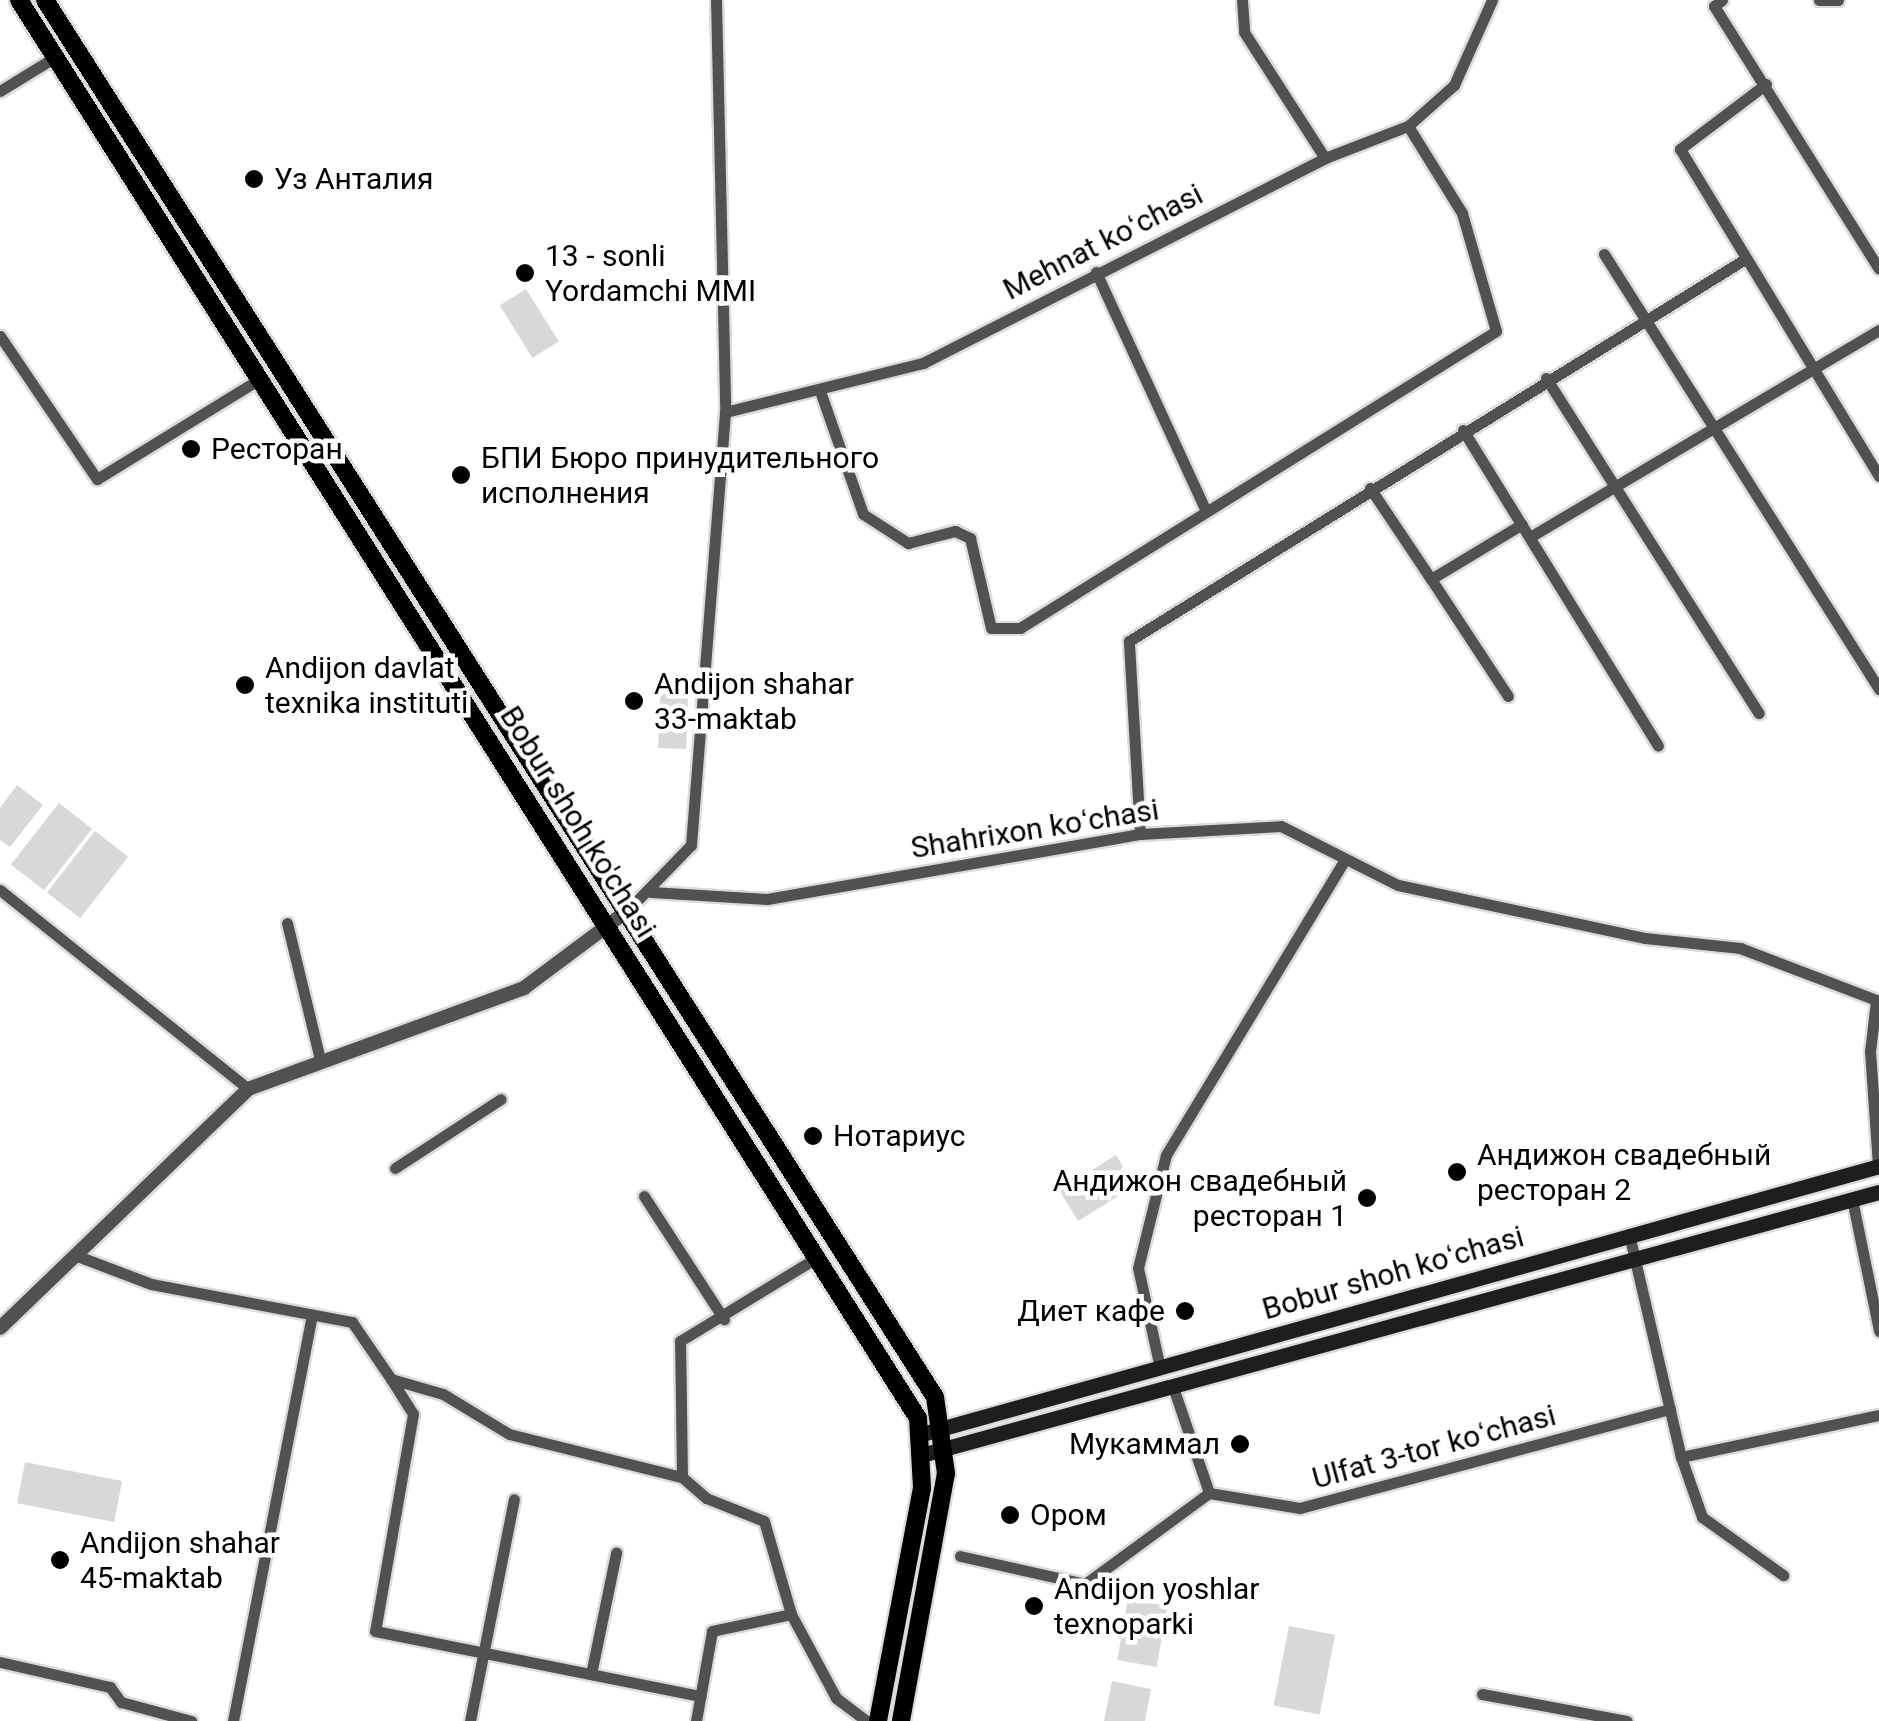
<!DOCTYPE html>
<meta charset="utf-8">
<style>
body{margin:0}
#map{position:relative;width:1879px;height:1721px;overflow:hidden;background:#fff;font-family:Roboto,sans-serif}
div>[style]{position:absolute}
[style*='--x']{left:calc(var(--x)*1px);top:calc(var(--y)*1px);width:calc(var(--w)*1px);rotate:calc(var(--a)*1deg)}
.green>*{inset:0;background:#d8d8d8;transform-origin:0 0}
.roads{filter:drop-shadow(2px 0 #dbdbdb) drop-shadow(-2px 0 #dbdbdb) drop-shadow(0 2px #dbdbdb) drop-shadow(0 -2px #dbdbdb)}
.minor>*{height:11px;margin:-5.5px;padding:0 5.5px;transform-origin:5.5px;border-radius:5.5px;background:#515151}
.tertiary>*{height:14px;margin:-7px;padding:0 7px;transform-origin:7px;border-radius:7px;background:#515151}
.secondary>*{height:15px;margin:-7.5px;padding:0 7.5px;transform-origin:7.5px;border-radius:7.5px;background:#1e1e1e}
.primary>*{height:18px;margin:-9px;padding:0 9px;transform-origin:9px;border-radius:9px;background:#000}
.dots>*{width:28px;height:28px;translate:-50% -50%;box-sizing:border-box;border:5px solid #fff;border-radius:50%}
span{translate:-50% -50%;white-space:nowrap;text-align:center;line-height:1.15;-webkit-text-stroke:9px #fff;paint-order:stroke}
.poi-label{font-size:30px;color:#000}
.left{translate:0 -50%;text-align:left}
.right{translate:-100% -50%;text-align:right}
.street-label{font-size:30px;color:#000}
</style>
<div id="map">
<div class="green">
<i style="left:526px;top:289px;width:62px;height:31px;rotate:58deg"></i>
<i style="left:660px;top:694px;width:28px;height:54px;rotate:2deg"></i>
<i style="clip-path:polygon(17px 785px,43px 805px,10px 847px,0 840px,0 808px)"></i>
<i style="left:59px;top:803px;width:42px;height:78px;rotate:38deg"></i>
<i style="left:95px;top:831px;width:42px;height:78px;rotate:38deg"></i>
<i style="left:1116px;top:1155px;width:36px;height:67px;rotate:58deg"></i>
<i style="left:25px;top:1462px;width:99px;height:42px;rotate:11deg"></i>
<i style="left:1128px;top:1599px;width:40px;height:62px;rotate:10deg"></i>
<i style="left:1289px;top:1626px;width:47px;height:81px;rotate:11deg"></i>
<i style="clip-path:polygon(1112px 1681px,1151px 1689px,1145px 1721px,1104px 1721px)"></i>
</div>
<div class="roads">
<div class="minor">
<i style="--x:716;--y:0;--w:412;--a:88.7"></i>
<i style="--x:1242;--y:0;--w:32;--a:86"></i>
<i style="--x:1244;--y:32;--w:150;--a:57.3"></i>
<i style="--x:1722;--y:0;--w:10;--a:143"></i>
<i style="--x:1714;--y:6;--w:310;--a:57.9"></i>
<i style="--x:1819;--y:0;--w:19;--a:0"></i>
<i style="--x:1766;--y:84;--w:108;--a:142.9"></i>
<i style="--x:1680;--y:149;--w:383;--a:58.7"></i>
<i style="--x:0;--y:91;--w:65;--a:-31.7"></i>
<i style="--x:1604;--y:254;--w:515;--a:57.7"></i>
<i style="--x:1096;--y:272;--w:263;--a:65.3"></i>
<i style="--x:0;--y:336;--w:173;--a:55.9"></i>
<i style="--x:97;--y:479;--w:193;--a:-31.6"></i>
<i style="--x:1546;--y:378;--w:397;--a:57.6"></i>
<i style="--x:820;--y:391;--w:130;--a:70.7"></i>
<i style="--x:863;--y:514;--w:54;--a:32.8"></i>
<i style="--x:908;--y:543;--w:49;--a:-14.3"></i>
<i style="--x:955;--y:531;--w:17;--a:25"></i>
<i style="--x:970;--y:538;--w:92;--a:76.9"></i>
<i style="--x:991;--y:628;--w:29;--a:0"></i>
<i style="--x:1020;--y:628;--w:561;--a:-31.96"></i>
<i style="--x:1496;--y:331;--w:123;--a:-106.1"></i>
<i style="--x:1462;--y:213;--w:102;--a:-121.8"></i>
<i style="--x:1463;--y:430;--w:371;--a:58.3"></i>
<i style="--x:1370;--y:488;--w:110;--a:56.2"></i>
<i style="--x:1431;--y:579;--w:106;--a:-31.1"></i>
<i style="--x:1530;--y:537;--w:406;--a:-30.7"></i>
<i style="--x:1431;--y:579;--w:140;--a:56.7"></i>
<i style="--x:1140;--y:834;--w:193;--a:-93.3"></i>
<i style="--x:1129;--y:641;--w:725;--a:-31.8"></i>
<i style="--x:0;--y:890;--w:318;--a:38.7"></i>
<i style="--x:651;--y:892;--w:116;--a:3.5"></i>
<i style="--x:767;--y:899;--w:379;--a:-9.9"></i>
<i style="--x:1140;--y:834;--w:141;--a:-3.2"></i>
<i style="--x:1281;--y:826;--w:131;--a:26.8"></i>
<i style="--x:1398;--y:885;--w:253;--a:12.1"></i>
<i style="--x:1645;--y:938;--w:96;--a:6"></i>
<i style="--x:1740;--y:948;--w:149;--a:20.9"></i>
<i style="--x:627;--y:911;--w:92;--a:-45.9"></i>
<i style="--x:691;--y:845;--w:434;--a:-85.5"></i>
<i style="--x:725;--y:412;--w:204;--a:-13.9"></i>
<i style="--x:923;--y:363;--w:451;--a:-27"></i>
<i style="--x:1325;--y:158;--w:89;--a:-21.1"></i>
<i style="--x:1408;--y:126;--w:62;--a:-41.7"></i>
<i style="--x:1454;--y:85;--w:93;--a:-65.9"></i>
<i style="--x:287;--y:923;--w:140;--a:76.4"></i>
<i style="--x:1876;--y:1001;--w:50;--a:96.8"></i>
<i style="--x:1870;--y:1051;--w:115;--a:86"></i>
<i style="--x:395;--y:1168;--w:126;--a:-33.1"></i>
<i style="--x:644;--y:1196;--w:147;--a:57"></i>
<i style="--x:1852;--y:1199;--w:135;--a:78.4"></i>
<i style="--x:1629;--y:1234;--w:229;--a:76.9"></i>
<i style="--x:1681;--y:1457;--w:202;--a:-12"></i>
<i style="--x:80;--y:1257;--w:76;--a:20.8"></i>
<i style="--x:151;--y:1284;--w:205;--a:10.7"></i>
<i style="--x:352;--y:1322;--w:69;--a:55.6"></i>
<i style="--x:391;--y:1379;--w:54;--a:16.1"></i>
<i style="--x:443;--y:1394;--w:77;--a:31.2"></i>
<i style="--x:509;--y:1434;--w:178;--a:14"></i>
<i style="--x:682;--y:1477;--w:32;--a:41"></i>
<i style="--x:706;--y:1498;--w:62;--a:21.6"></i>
<i style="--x:764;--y:1521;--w:97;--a:73.8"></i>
<i style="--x:791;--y:1614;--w:95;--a:61.8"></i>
<i style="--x:836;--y:1698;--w:39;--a:37"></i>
<i style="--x:1160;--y:1368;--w:102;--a:-102.4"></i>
<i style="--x:1138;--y:1268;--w:116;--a:-76.1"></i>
<i style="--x:1166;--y:1155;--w:345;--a:-58.8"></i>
<i style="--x:391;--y:1379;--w:41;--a:57.8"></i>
<i style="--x:413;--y:1414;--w:220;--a:99.9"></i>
<i style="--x:375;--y:1631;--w:332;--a:11.3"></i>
<i style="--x:1173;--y:1387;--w:112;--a:71.2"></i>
<i style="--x:1681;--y:1457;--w:64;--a:70.7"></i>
<i style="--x:1702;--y:1517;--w:100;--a:35.6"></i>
<i style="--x:682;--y:1477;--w:136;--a:-90.8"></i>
<i style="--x:680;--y:1341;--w:163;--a:-31.4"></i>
<i style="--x:1209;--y:1493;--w:92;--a:9.4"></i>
<i style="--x:1300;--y:1508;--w:383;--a:-15"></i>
<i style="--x:960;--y:1556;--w:128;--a:12.6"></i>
<i style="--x:1085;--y:1584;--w:154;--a:-36.3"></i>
<i style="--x:0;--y:1662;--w:113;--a:12.8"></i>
<i style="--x:110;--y:1687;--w:19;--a:54"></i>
<i style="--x:121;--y:1702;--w:73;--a:15.2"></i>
<i style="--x:591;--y:1674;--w:124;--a:-78.3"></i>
<i style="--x:1482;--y:1694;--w:147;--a:10.5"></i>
<i style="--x:233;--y:1721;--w:410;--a:-79"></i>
<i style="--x:470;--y:1721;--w:226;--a:-78.8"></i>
<i style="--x:696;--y:1721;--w:91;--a:-79.9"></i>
<i style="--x:712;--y:1631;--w:81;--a:-12.1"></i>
</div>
<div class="tertiary">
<i style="--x:0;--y:1328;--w:344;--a:-43.9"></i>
<i style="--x:248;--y:1089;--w:294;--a:-20.1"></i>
<i style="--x:524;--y:988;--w:129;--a:-36.8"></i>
</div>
<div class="secondary">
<i style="--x:922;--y:1434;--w:994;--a:-15.64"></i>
<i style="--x:925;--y:1454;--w:989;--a:-15.36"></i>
</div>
<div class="primary">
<i style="--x:19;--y:0;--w:1679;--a:57.63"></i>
<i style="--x:918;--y:1418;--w:70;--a:86.7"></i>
<i style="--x:922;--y:1488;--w:237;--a:100.7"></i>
<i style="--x:45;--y:0;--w:1656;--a:57.5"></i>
<i style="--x:935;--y:1397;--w:77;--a:81.8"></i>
<i style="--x:946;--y:1473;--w:252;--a:100.3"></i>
</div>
</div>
<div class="dots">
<i style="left:254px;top:179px;background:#000"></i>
<i style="left:525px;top:273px;background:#000"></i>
<i style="left:191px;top:449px;background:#000"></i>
<i style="left:461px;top:475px;background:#000"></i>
<i style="left:245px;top:685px;background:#000"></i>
<i style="left:634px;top:701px;background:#000"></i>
<i style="left:813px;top:1136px;background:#000"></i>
<i style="left:1457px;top:1172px;background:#000"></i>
<i style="left:1367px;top:1198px;background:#000"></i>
<i style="left:1185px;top:1311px;background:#000"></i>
<i style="left:1240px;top:1444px;background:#000"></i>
<i style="left:1010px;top:1515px;background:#000"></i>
<i style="left:60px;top:1560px;background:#000"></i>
<i style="left:1034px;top:1606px;background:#000"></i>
</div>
<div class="poi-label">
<span class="left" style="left:274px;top:179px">Уз Анталия</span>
<span class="left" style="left:545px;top:273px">13 - sonli<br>Yordamchi MMI</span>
<span class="left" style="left:211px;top:449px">Ресторан</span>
<span class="left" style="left:481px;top:475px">БПИ Бюро принудительного<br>исполнения</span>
<span class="left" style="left:265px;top:685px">Andijon davlat<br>texnika instituti</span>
<span class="left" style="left:654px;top:701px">Andijon shahar<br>33-maktab</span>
<span class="left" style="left:833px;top:1136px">Нотариус</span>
<span class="left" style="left:1477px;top:1172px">Андижон свадебный<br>ресторан 2</span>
<span class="right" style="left:1347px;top:1198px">Андижон свадебный<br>ресторан 1</span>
<span class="right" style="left:1165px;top:1311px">Диет кафе</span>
<span class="right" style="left:1220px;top:1444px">Мукаммал</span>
<span class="left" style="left:1030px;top:1515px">Ором</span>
<span class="left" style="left:80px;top:1560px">Andijon shahar<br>45-maktab</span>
<span class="left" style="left:1054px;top:1606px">Andijon yoshlar<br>texnoparki</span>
</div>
<div class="street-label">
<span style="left:1103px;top:242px;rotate:-27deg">Mehnat koʻchasi</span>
<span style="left:578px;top:822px;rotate:58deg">Bobur shoh ko'chasi</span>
<span style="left:1035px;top:829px;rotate:-9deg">Shahrixon koʻchasi</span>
<span style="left:1393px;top:1273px;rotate:-16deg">Bobur shoh koʻchasi</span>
<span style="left:1434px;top:1447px;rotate:-15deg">Ulfat 3-tor koʻchasi</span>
</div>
</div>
